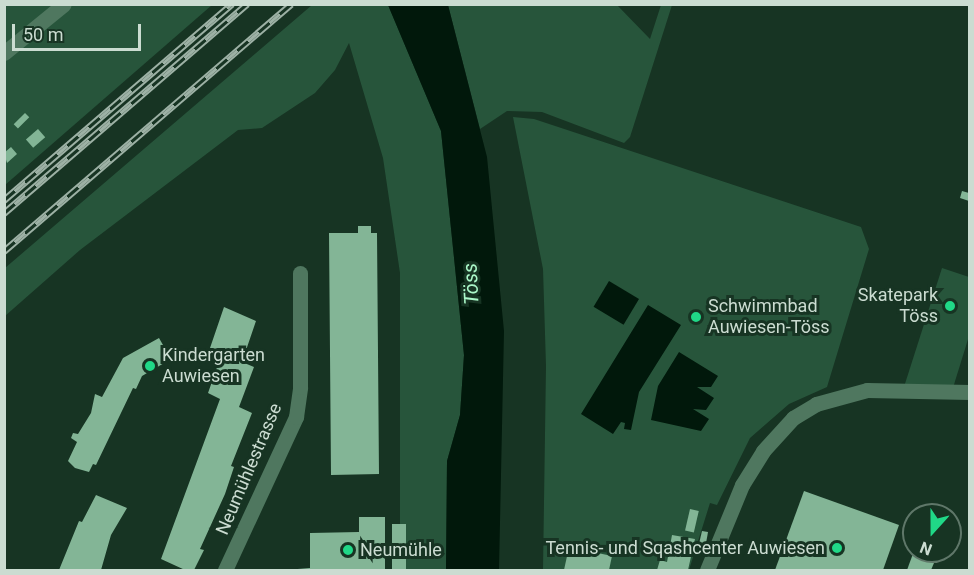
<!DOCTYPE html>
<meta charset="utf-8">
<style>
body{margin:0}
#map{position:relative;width:974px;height:575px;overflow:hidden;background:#173423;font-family:Roboto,sans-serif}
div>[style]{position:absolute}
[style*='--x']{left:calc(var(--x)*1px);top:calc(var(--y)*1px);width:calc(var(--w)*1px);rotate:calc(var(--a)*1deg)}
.green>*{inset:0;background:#27553b}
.water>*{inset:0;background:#01180b;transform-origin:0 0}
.building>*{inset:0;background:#83b596;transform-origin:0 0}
.minor>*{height:15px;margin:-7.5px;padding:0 7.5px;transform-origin:7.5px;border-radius:7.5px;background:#4f775f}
.rail>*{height:7px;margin-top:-3.5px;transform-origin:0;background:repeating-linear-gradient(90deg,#173423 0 14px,#9db1a5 0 28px);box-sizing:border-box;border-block:2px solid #9db1a5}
.dots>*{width:16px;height:16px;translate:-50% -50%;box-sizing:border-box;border:3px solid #173423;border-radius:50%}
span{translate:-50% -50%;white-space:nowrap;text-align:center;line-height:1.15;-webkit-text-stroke:6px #173423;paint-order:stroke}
.poi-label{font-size:18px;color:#cbdcd1}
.right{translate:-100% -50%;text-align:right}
.left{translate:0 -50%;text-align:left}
.street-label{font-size:18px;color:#cbdcd1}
.water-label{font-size:20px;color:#abf8c9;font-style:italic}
.frame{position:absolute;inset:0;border:6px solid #cbdcd1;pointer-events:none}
.north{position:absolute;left:902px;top:503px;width:60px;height:60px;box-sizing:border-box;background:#173423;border:2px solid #5f7769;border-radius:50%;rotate:201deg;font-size:16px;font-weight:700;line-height:24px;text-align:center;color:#cbdcd1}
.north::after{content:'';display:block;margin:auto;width:21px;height:27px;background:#20d887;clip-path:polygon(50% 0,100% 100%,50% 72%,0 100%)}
.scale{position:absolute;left:12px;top:24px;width:129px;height:27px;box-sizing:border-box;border:3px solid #cbdcd1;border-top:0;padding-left:8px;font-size:18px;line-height:21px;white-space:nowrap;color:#cbdcd1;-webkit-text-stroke:4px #173423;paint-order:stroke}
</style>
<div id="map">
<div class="green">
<i style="clip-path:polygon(5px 5px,212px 5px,5px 185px)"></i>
<i style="clip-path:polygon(312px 5px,388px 5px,441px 131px,464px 355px,460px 415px,447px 461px,446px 570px,405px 570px,405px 524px,400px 524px,400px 273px,383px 158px,349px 43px,335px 70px,315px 93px,262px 128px,238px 130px,80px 250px,5px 316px,5px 268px)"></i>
<i style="clip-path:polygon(448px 5px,617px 5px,650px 39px,661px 5px,672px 5px,630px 137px,624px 143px,542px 112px,507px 111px,480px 129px)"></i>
<i style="clip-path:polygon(513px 117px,534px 119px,861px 227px,869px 249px,827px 387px,789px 404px,750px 438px,717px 505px,710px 503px,689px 570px,543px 570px,546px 366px,543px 269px)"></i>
<i style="clip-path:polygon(942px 268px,969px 277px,969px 336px,952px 391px,903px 390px)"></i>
</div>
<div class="water">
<i style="clip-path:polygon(388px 5px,448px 5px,487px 157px,504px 331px,499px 570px,446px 570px,447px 461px,460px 415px,464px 355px,441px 131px)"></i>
<i style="left:609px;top:281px;width:35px;height:30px;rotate:31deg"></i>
<i style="clip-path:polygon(648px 305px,681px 325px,639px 392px,631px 430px,624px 429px,625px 423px,621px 422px,613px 434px,581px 414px)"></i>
<i style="clip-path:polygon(679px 352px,718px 376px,711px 387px,697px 387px,714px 398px,706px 410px,693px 409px,709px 419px,701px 431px,651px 420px,658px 386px)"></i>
</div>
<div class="building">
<i style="left:25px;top:113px;width:6px;height:16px;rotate:45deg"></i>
<i style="left:38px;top:129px;width:11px;height:16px;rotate:49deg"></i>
<i style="clip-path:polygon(11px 147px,17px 154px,7px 163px,4px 153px)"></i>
<i style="clip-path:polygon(962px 191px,969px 193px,969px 201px,960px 198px)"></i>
<i style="clip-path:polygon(358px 226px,371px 226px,371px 233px,377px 233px,379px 474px,331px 475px,329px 233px,358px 233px)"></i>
<i style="clip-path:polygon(224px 307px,256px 321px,242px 362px,254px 367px,239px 407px,252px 413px,231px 466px,234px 467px,225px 494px,200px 549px,204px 550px,194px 570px,185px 570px,161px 559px,220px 399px,208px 393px,222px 353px,210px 348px)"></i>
<i style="clip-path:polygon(159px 338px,171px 359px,142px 376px,136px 389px,133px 388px,96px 465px,93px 464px,89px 472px,75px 468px,68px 461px,77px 442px,71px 438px,73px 433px,78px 434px,91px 413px,95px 394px,102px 397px,123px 358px)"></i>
<i style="clip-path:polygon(804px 491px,899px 525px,883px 570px,775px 570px)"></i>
<i style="clip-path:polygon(96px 495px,127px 508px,111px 535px,101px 570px,59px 570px,79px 521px,82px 522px)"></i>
<i style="left:690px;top:509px;width:9px;height:22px;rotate:13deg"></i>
<i style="clip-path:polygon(359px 517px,385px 517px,385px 570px,285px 570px,310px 568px,310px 533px,359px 532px)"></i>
<i style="left:392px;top:524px;width:14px;height:46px"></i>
<i style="clip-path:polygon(702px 531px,708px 532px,705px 549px,698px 548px)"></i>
<i style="clip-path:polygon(672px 535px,695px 539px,688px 570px,657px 570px,660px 560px,667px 562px)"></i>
<i style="clip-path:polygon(569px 547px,612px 556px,609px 570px,564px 570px)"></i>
<i style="clip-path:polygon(914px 551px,937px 556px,931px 570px,907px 570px)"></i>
</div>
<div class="minor">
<i style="--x:4;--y:53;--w:77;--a:-39.2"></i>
<i style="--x:225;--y:570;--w:169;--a:-65.1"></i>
<i style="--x:296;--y:417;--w:30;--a:-82"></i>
<i style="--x:300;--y:387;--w:114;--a:-90"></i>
<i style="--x:707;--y:570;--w:92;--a:-67.6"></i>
<i style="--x:742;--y:485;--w:40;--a:-58"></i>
<i style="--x:763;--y:451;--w:45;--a:-47.7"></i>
<i style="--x:793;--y:418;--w:27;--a:-31"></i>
<i style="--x:816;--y:404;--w:53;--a:-15.4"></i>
<i style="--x:867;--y:390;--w:103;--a:1.1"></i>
</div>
<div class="rail">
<i style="--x:4;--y:200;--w:301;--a:-40.7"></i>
<i style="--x:4;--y:213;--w:321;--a:-40.7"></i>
<i style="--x:4;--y:251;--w:379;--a:-40.7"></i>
</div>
<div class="dots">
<i style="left:950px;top:306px;background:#20d887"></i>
<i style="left:696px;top:317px;background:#20d887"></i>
<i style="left:150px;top:366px;background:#20d887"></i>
<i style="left:837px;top:548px;background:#20d887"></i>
<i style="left:348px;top:550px;background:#20d887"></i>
</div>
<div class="poi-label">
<span class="right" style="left:938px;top:306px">Skatepark<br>Töss</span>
<span class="left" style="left:708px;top:317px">Schwimmbad<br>Auwiesen-Töss</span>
<span class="left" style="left:162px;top:366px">Kindergarten<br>Auwiesen</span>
<span class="right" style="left:825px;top:548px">Tennis- und Sqashcenter Auwiesen</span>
<span class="left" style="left:360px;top:550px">Neumühle</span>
</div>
<div class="street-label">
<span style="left:249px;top:469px;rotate:-67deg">Neumühlestrasse</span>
</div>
<div class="water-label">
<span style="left:471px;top:284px;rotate:-93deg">Töss</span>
</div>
<div class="frame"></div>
<div class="north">N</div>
<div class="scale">50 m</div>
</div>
